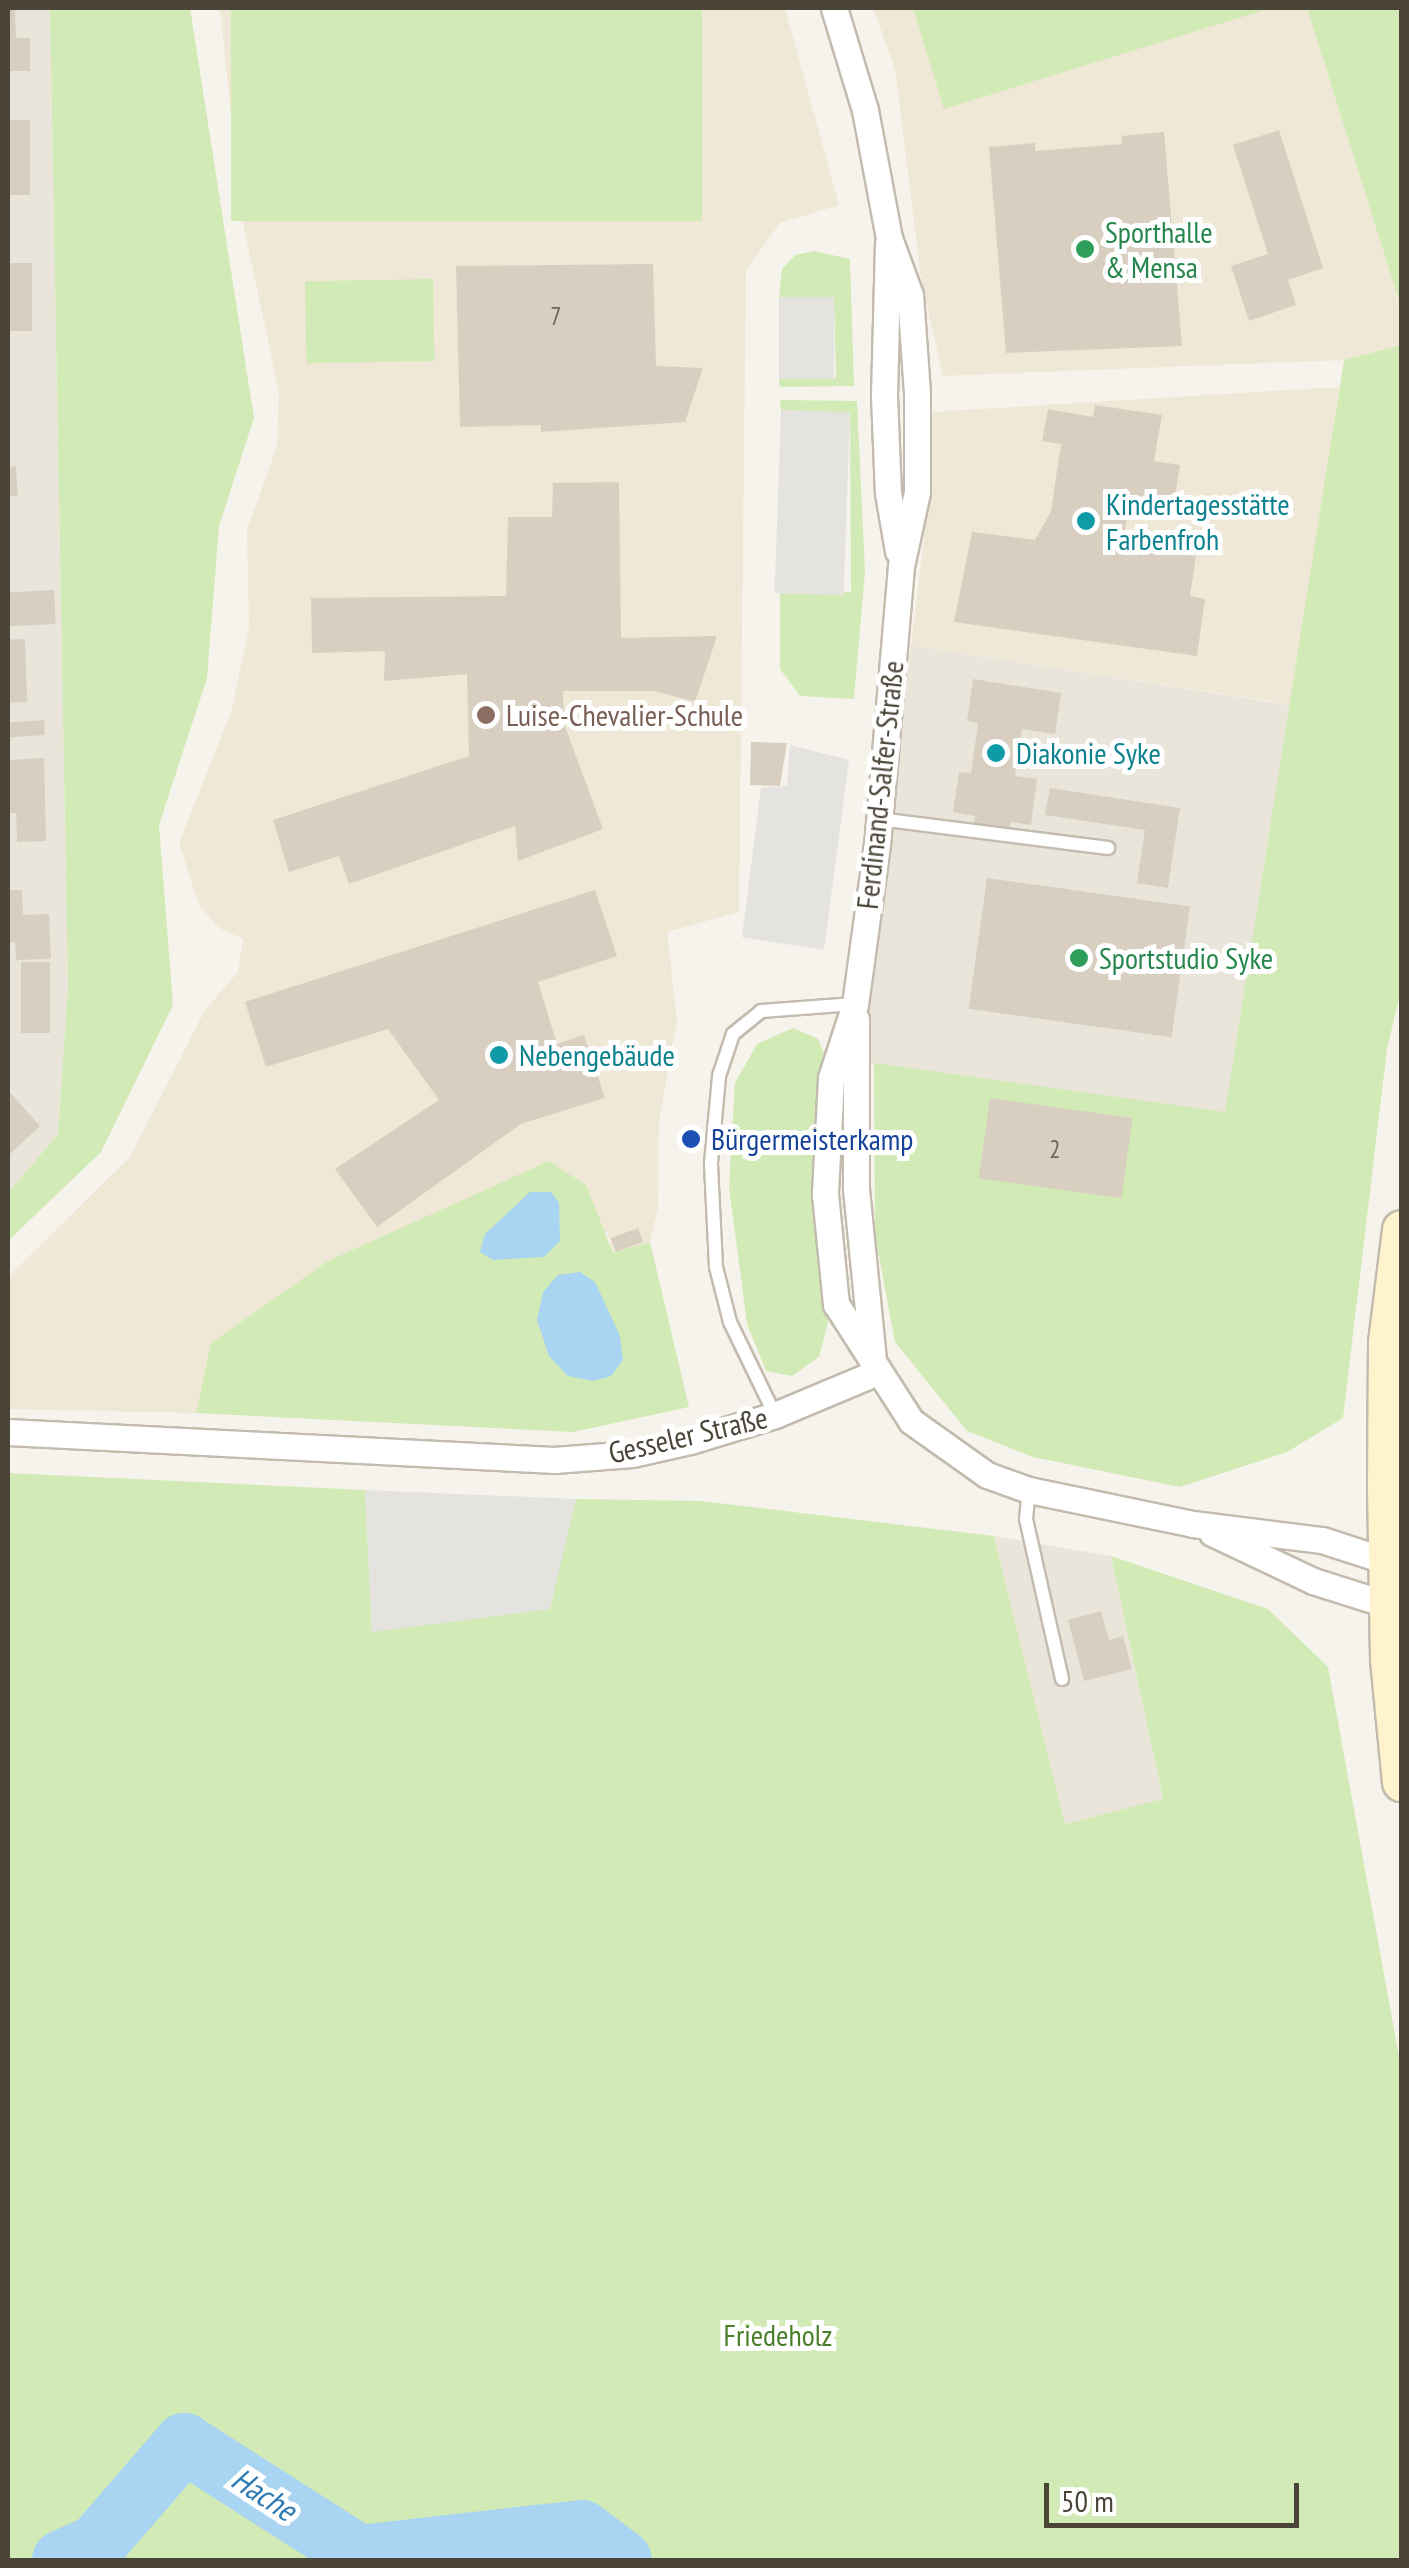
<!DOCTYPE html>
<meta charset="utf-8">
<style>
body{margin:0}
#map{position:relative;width:1409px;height:2568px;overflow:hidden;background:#f6f3ec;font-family:"PT Sans Narrow",sans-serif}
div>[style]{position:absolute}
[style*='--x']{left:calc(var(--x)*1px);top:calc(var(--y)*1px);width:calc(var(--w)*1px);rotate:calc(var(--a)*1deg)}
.residential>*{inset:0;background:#eae5da;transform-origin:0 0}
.education>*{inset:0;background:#efe8d6}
.green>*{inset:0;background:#d2eab5;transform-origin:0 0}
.parking>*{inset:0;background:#e5e3e0;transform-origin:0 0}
.water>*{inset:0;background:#a9d4f2}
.river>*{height:60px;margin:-30px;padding:0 30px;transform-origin:30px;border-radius:30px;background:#a9d4f2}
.building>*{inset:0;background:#d8cfc1;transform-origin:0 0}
.roads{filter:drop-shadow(2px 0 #c2bbae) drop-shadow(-2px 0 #c2bbae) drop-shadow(0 2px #c2bbae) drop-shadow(0 -2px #c2bbae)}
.service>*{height:12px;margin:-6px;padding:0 6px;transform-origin:6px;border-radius:6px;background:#fff}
.minor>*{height:25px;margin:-12.5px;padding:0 12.5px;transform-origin:12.5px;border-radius:12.5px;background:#fff}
.secondary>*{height:38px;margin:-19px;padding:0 19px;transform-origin:19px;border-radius:19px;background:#fff3cd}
.dots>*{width:28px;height:28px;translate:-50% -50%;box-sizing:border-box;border:5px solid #fff;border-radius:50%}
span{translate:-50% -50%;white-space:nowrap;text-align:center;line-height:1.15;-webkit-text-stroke:10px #fff;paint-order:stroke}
.number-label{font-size:25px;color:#6e675b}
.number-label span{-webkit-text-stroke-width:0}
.leisure-label{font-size:30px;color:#27864d}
.left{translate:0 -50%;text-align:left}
.culture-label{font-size:30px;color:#0d838f}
.education-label{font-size:30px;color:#785e54}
.street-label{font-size:30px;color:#4b4439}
.transit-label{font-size:30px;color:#164399}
.park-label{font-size:30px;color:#4a7f2a}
.water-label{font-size:32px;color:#2e7ab2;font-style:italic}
.frame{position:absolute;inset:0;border:10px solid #4b4439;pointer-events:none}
.scale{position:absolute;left:1044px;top:2483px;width:255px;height:45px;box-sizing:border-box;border:5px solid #4b4439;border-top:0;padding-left:12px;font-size:30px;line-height:35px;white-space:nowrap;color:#4b4439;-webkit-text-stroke:8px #fff;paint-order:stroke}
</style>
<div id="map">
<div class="residential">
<i style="clip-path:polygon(8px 8px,50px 8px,68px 987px,58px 1134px,8px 1193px)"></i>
<i style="left:911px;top:645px;width:388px;height:420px;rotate:9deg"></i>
<i style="clip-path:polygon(994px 1536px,1111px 1556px,1163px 1800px,1065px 1824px)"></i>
</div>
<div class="education">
<i style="clip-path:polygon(220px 8px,785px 8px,839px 205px,780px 223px,746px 270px,739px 912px,667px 932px,677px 1020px,659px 1120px,658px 1208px,650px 1242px,613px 1254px,607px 1232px,211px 1343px,196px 1413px,8px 1409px,8px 1277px,130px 1157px,205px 1010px,238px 972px,243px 939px,219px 928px,199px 905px,179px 843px,232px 709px,249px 626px,247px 530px,277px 446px,279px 392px,241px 214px)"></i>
<i style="clip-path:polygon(873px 8px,1307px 8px,1401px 307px,1401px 345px,1344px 360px,943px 376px,921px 279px,895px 69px)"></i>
<i style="clip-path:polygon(1339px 387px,1294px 705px,911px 645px,930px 488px,931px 412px)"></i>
</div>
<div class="green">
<i style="clip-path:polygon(50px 8px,190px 8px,254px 418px,219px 526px,207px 678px,159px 825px,173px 1005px,101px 1152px,8px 1241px,8px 1193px,58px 1134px,68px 987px)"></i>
<i style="left:231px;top:8px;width:471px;height:213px"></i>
<i style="clip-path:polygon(913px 8px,1271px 8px,944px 109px)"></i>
<i style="clip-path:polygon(1307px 8px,1401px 8px,1401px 307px)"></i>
<i style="clip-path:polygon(814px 251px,850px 259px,854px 386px,780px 387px,779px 379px,836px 378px,834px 298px,779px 297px,782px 269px,795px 255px)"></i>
<i style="left:433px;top:279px;width:82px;height:128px;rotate:89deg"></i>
<i style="clip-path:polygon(1401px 345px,1402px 986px,1387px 1049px,1343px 1418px,1287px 1452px,1180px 1487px,1033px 1457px,967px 1431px,895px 1342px,875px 1235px,874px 1063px,1225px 1112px,1344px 360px)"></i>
<i style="clip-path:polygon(780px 400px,857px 401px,865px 571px,854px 699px,800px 696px,780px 669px,780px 593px,851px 592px,850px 413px,781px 410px)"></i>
<i style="clip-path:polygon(793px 1028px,818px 1039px,824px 1053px,818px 1221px,828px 1322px,819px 1357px,792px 1376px,766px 1371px,747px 1324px,729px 1187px,735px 1083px,757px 1044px)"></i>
<i style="clip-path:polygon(549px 1161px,586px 1185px,613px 1253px,650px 1242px,689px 1407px,573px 1432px,196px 1413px,211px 1343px,328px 1261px)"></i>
<i style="clip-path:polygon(8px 1473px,365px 1490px,372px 1631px,549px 1609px,576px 1499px,701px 1501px,994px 1536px,1065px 1824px,1163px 1799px,1111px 1556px,1268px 1609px,1328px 1667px,1401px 2067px,1401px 2560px,8px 2560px)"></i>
</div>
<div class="parking">
<i style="left:779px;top:297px;width:55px;height:82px"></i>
<i style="left:781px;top:410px;width:69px;height:183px;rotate:2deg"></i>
<i style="clip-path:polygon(790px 745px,849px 760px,824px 950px,742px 937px,761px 788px,787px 786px)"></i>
<i style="clip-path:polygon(365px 1490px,576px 1499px,550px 1609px,372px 1632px)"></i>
</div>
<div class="water">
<i style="clip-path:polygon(530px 1192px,551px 1192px,559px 1203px,560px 1241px,544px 1257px,493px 1260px,480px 1252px,485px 1234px)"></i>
<i style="clip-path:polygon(580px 1272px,595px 1282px,620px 1336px,623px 1360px,611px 1376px,593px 1381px,568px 1376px,549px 1356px,537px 1320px,543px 1292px,558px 1275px)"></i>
</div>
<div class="river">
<i style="--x:62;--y:2560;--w:37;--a:-24"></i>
<i style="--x:96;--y:2545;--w:135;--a:-49.2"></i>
<i style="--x:184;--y:2443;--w:208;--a:32.6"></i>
<i style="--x:359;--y:2555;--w:224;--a:-6.4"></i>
<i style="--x:582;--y:2530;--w:50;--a:36.9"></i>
</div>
<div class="building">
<i style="clip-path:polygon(8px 8px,15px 8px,16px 38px,30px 38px,30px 71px,8px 71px)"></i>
<i style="left:8px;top:120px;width:22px;height:75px"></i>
<i style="clip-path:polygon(1279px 130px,1323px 268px,1288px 280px,1296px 305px,1249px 321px,1231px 266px,1268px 254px,1233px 145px)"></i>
<i style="clip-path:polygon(1164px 132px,1182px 346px,1006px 353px,989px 147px,1035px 143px,1035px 151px,1122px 144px,1122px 136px)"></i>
<i style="left:8px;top:263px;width:24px;height:68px"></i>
<i style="clip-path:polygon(653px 264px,656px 366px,703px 368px,685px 422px,541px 432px,541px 425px,460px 427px,456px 266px)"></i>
<i style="clip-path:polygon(1095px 405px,1162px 415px,1154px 461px,1180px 465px,1173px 509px,1129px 503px,1122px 548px,1196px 556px,1190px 596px,1205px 599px,1197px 656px,954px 622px,972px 532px,1035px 540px,1051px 511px,1061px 444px,1042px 441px,1048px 409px,1093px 417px)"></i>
<i style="clip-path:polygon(16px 466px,18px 496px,8px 496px,8px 467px)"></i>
<i style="clip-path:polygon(619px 482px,621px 638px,717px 636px,695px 702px,655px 691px,563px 691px,564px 724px,603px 829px,518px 861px,515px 826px,349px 884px,339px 856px,289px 872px,273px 820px,469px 756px,467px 674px,384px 681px,385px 651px,312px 653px,311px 598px,506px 596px,508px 517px,552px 517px,553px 483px)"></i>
<i style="left:54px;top:590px;width:34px;height:46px;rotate:87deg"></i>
<i style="left:25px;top:639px;width:63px;height:17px;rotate:88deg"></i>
<i style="clip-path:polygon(973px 679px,1061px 693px,1055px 734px,1022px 729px,1015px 776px,1037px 779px,1031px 825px,1011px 822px,1009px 835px,973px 830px,975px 816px,953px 812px,959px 772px,971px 773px,978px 723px,967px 721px)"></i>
<i style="left:44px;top:720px;width:15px;height:36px;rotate:86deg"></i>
<i style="clip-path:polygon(751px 742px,787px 743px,780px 786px,750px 785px)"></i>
<i style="clip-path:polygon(44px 758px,46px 841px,17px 842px,16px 813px,8px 813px,8px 760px)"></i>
<i style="clip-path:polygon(1050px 788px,1180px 808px,1168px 888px,1137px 883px,1145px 830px,1045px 815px)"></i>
<i style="left:987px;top:878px;width:205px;height:132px;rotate:8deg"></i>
<i style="clip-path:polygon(8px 890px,22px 890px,23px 915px,49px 914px,51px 959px,16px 960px,15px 942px,8px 943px)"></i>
<i style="clip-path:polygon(595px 890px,617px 956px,538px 982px,557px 1044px,584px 1035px,605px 1098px,521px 1124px,377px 1227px,335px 1169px,439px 1100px,388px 1029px,266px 1067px,245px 1002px)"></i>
<i style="left:21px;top:962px;width:29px;height:71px"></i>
<i style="clip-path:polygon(8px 1090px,40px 1126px,8px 1156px)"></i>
<i style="left:990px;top:1098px;width:144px;height:81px;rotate:8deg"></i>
<i style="left:638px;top:1228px;width:15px;height:29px;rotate:70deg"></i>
<i style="clip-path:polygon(1101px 1611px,1109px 1640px,1123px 1636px,1132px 1669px,1084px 1681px,1068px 1620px)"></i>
</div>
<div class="roads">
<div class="service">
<i style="--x:879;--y:819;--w:231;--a:7.2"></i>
<i style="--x:775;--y:1415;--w:103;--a:-115.8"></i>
<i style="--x:730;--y:1322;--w:57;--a:-104.3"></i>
<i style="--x:716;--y:1267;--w:104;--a:-92.8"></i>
<i style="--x:711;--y:1163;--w:87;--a:-84.7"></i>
<i style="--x:719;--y:1076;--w:44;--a:-71.6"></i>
<i style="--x:733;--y:1034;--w:36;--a:-39"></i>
<i style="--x:761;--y:1011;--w:94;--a:-4.3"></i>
<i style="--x:1029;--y:1490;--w:29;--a:96"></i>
<i style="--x:1026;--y:1519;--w:164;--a:77.3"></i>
</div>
<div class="minor">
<i style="--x:834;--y:8;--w:107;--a:73.1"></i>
<i style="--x:865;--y:110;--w:130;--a:79.4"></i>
<i style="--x:889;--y:238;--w:61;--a:69.8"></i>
<i style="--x:910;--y:295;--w:98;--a:85.9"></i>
<i style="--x:917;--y:393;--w:99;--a:90"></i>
<i style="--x:917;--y:492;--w:76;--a:102.2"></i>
<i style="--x:901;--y:566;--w:279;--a:94.9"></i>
<i style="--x:877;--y:844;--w:162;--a:97.8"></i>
<i style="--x:855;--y:1004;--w:78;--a:108"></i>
<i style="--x:831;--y:1078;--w:116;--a:93"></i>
<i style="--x:825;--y:1194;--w:111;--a:84.3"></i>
<i style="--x:836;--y:1304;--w:139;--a:57.3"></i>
<i style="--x:911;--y:1421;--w:93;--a:35.4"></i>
<i style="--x:987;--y:1475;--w:45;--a:19.7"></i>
<i style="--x:1029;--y:1490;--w:167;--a:11.7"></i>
<i style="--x:1193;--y:1524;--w:130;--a:7.1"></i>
<i style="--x:1322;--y:1540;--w:84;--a:18"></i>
<i style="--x:888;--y:243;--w:152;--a:91.5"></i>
<i style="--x:884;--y:395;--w:98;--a:87.7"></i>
<i style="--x:888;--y:493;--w:59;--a:80.2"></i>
<i style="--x:856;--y:1019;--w:170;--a:90"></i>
<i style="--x:856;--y:1189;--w:170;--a:84.3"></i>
<i style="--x:8;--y:1432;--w:547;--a:2.94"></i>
<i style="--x:554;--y:1460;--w:78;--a:-4.4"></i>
<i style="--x:632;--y:1454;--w:59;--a:-12.6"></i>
<i style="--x:690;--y:1441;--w:89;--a:-17"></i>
<i style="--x:775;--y:1415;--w:108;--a:-22.8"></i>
<i style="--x:1212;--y:1533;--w:112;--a:25.4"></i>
<i style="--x:1313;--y:1581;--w:93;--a:17.5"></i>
</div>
<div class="secondary">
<i style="--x:1402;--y:1230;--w:114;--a:97.1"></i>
<i style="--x:1388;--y:1343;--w:144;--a:90.4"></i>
<i style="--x:1387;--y:1487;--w:173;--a:89"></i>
<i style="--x:1390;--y:1660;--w:123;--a:84.4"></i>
</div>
</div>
<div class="dots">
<i style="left:1085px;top:249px;background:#2e9e5b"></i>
<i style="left:1086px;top:521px;background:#0f9aa8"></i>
<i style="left:486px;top:715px;background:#8d6e63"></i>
<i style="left:996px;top:753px;background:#0f9aa8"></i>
<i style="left:1079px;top:958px;background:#2e9e5b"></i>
<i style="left:499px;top:1055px;background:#0f9aa8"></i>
<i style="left:691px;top:1139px;background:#1a4fb4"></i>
</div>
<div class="number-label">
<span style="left:556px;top:316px">7</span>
<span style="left:1055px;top:1149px">2</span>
</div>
<div class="leisure-label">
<span class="left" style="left:1105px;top:249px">Sporthalle<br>&amp; Mensa</span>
<span class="left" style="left:1099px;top:958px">Sportstudio Syke</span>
</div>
<div class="culture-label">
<span class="left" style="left:1106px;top:521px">Kindertagesstätte<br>Farbenfroh</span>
<span class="left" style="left:1016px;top:753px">Diakonie Syke</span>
<span class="left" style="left:519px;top:1055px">Nebengebäude</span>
</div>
<div class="education-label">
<span class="left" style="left:506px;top:715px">Luise-Chevalier-Schule</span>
</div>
<div class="street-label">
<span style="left:880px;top:785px;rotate:-84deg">Ferdinand-Salfer-Straße</span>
<span style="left:688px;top:1435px;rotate:-13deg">Gesseler Straße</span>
</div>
<div class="transit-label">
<span class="left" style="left:711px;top:1139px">Bürgermeisterkamp</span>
</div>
<div class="park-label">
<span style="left:778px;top:2335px">Friedeholz</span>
</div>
<div class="water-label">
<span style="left:264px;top:2494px;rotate:33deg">Hache</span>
</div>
<div class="frame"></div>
<div class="scale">50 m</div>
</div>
